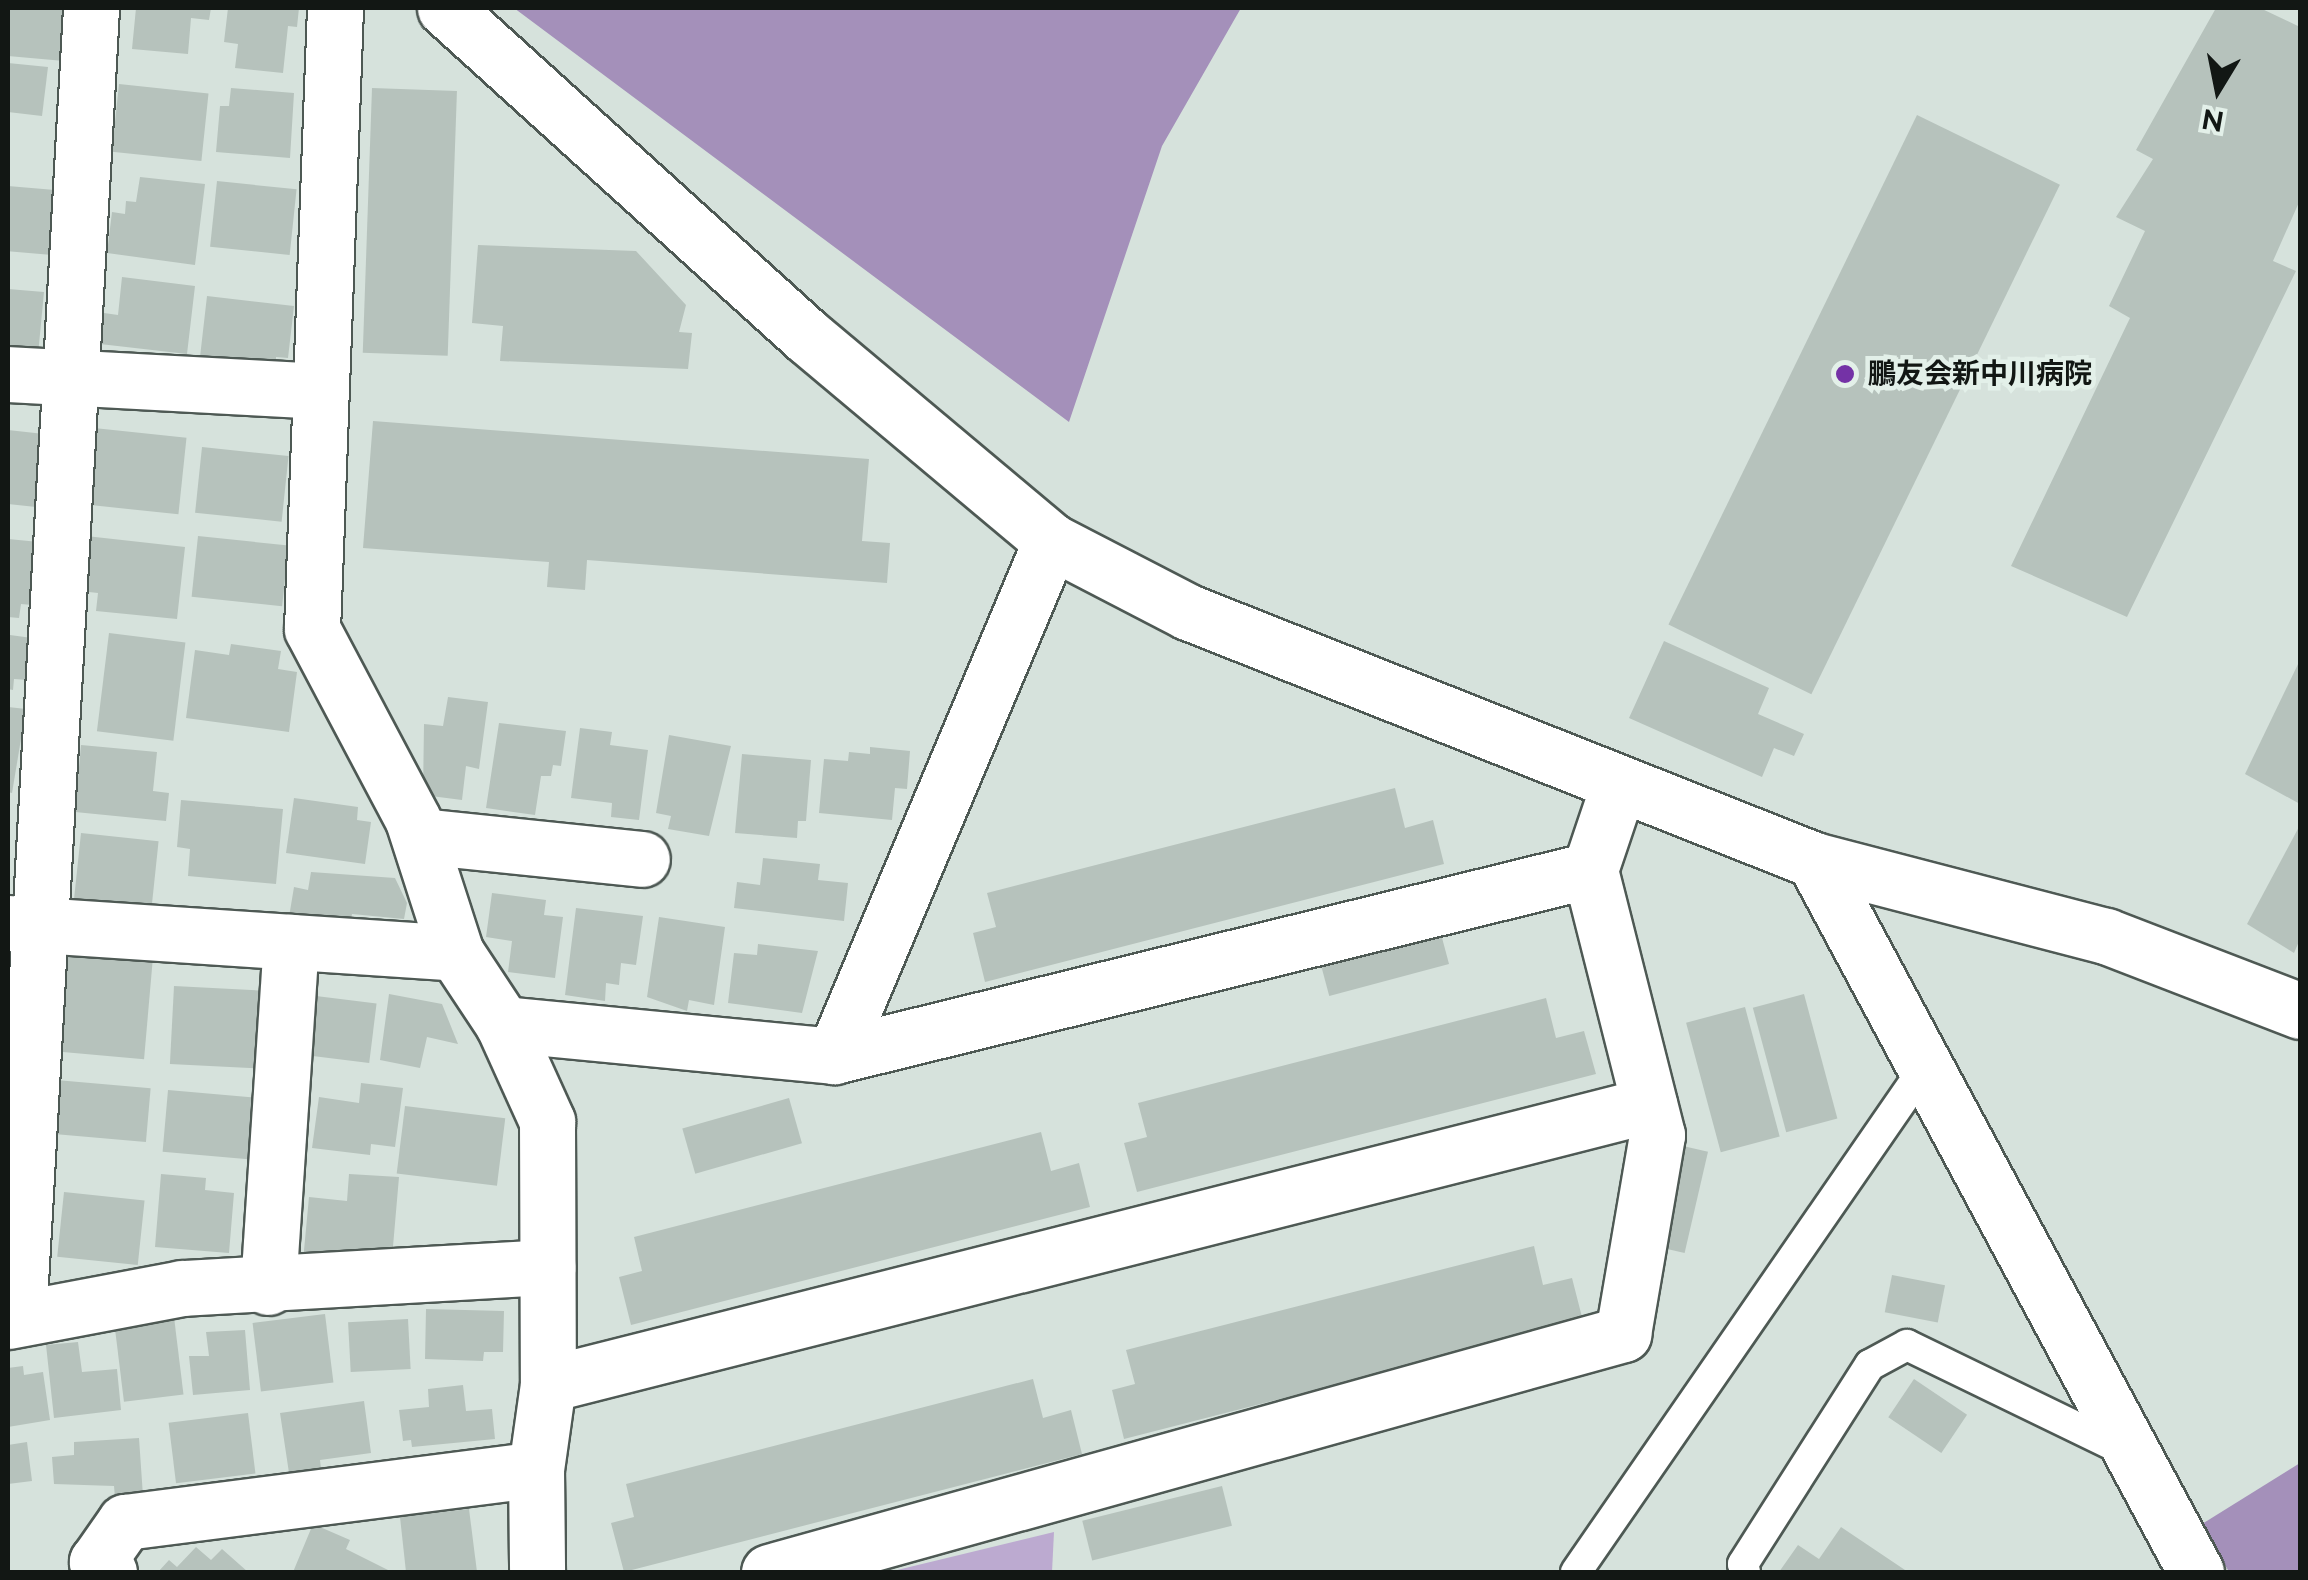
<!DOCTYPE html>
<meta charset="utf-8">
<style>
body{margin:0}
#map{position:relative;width:2308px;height:1580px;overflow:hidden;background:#d6e2dc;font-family:Raleway,"Noto Sans JP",sans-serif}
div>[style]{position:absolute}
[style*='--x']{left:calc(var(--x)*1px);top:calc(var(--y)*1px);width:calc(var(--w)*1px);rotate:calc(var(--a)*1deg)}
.green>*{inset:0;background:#bcaad0}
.forest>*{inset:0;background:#a490ba}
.building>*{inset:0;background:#b6c2bc;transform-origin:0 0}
.roads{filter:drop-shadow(2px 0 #4e5954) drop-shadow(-2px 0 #4e5954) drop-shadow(0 2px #4e5954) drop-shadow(0 -2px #4e5954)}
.lane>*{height:30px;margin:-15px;padding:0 15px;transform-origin:15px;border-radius:15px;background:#fff}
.street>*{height:55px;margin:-27.5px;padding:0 27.5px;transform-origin:27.5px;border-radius:27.5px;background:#fff}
.dots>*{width:28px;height:28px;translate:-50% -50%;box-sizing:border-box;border:5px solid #e3f0e9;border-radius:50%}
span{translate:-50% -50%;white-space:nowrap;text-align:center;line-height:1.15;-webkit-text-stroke:9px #e3f0e9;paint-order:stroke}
.poi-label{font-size:28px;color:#121714;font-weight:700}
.left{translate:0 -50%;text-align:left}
.frame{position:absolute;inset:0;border:10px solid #121714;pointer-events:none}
.north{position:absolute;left:2168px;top:40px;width:100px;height:100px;-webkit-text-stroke:8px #e3f0e9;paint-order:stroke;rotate:190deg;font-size:28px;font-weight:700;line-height:40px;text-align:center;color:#121714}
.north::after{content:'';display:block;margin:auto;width:35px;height:45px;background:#121714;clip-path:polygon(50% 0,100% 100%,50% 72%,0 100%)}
</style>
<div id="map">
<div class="green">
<i style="clip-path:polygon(1054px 1532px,1052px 1572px,889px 1572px)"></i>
</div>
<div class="forest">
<i style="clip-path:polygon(514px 8px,1241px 8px,1162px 146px,1069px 422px)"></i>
<i style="clip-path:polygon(2300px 1463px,2300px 1572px,2229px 1572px,2202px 1524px)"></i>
</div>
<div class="building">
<i style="clip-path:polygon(8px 8px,68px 8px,64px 61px,8px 56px)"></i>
<i style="clip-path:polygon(136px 8px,211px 8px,209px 20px,191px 18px,188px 54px,132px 49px)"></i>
<i style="clip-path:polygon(228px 8px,299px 8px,297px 27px,288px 26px,283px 73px,235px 68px,238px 44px,224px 42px)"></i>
<i style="clip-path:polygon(2216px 8px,2260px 8px,2300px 27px,2300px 200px,2273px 261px,2296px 271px,2127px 617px,2011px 566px,2130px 318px,2109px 306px,2145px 231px,2116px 217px,2153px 159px,2136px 150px)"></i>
<i style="clip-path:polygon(8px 63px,48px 67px,42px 116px,8px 112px)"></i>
<i style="left:119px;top:84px;width:90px;height:68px;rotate:6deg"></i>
<i style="clip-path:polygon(231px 88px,294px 93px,290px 158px,216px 152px,220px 106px,229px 106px)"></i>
<i style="left:372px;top:88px;width:85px;height:265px;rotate:2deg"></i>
<i style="left:1917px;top:115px;width:159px;height:567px;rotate:26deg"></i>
<i style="clip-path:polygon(140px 177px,205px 184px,195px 265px,107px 253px,112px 212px,125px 214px,126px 201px,136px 202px)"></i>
<i style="left:217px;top:181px;width:80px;height:66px;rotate:6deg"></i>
<i style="left:8px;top:186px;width:50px;height:65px;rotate:5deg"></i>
<i style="clip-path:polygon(478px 245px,636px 251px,686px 305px,679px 332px,692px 333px,688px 369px,500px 361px,503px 326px,472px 323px)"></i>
<i style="clip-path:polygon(122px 277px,195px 286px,187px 354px,100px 344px,104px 313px,118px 315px)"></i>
<i style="clip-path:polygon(8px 289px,44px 292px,38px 355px,8px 353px)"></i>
<i style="clip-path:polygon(207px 296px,294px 306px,288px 358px,276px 357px,276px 365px,200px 357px)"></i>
<i style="clip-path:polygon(373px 421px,869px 459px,862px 541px,890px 543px,887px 583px,587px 560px,585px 590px,547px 587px,549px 562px,363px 548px)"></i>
<i style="left:94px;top:428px;width:93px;height:77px;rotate:6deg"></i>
<i style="clip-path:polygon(8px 430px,44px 434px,36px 507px,8px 504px)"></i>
<i style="left:202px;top:447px;width:87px;height:66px;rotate:6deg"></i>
<i style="clip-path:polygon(86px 536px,185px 547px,177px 619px,96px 611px,98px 593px,80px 591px)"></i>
<i style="left:198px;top:536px;width:91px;height:61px;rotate:6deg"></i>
<i style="clip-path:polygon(8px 539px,39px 542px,32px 605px,21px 604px,19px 618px,8px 617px)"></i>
<i style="clip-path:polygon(8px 625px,10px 635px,32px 638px,28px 680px,14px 679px,13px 690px,8px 689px)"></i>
<i style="left:109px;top:633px;width:77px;height:99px;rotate:7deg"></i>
<i style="clip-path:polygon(1664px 641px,1769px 688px,1758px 714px,1804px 734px,1794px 756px,1774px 748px,1762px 777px,1629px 718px)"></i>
<i style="clip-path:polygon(231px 644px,281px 651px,278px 669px,297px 672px,289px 732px,186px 718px,195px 650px,229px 655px)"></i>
<i style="clip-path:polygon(2300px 660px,2300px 804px,2245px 774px)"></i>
<i style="clip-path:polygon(448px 697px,488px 702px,479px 769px,466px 766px,462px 800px,423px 795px,424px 724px,443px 726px)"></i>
<i style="clip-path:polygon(8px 707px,26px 709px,12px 793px,8px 792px)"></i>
<i style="clip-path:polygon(499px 723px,566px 731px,561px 766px,553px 765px,551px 776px,541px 776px,535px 815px,486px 808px)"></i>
<i style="clip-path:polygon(580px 728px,612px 732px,610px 745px,648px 750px,639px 820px,611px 817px,612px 803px,571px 798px)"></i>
<i style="clip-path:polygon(669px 735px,731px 746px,709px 836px,668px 829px,671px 816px,656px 813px)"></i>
<i style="clip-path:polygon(81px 745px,157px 752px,153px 791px,169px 793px,166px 821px,75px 812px)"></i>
<i style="clip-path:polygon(870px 747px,910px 751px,907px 789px,895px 788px,892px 820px,819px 813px,824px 759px,848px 761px,849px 752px,870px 754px)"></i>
<i style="clip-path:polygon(742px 754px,811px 760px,806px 821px,798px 821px,797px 838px,735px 833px)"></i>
<i style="clip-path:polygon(1395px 788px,1405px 828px,1433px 820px,1444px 864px,985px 982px,973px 933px,996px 927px,987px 893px)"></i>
<i style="clip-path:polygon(294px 798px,358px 807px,357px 820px,371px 822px,365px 864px,286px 853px)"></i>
<i style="clip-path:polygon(181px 800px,283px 809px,276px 884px,188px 876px,190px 849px,177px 847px)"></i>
<i style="clip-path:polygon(2300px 825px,2300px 939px,2294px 953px,2247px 924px)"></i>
<i style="left:81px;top:833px;width:78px;height:70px;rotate:6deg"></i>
<i style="clip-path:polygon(763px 858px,820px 864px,818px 880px,848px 883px,844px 921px,734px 908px,737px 882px,760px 885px)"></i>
<i style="clip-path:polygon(311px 872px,395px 878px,407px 903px,404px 919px,352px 914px,350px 924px,289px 917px,294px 887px,308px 890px)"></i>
<i style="clip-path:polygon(492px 893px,546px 900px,544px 915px,563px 917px,555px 978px,508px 972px,512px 941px,486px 937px)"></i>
<i style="clip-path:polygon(576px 908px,643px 916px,636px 965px,621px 963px,619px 985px,606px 983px,605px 1001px,565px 995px)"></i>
<i style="clip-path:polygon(659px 917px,725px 927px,714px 1005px,689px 1000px,687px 1011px,647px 997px)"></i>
<i style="left:1441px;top:934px;width:31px;height:124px;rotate:75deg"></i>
<i style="clip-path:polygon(758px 944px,818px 951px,802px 1013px,728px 1003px,734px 953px,757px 955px)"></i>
<i style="left:66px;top:953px;width:87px;height:99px;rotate:5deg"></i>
<i style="left:174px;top:986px;width:85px;height:78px;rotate:3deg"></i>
<i style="clip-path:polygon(389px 994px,442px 1004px,458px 1044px,427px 1037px,420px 1068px,380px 1060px)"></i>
<i style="left:1804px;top:994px;width:129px;height:53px;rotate:75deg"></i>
<i style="left:316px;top:996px;width:61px;height:60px;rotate:7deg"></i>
<i style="clip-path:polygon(1546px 998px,1556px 1038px,1584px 1031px,1596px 1074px,1137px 1192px,1124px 1143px,1147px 1137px,1138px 1103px)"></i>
<i style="left:1745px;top:1007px;width:134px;height:61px;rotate:75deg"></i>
<i style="left:56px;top:1080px;width:95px;height:54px;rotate:5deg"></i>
<i style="clip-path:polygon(361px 1083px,403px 1088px,395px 1147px,371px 1144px,370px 1155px,312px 1148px,319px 1097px,359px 1103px)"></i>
<i style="left:168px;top:1090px;width:86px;height:62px;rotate:5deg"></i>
<i style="left:789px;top:1098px;width:47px;height:111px;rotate:74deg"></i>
<i style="left:405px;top:1106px;width:101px;height:68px;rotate:7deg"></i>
<i style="clip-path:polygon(1041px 1132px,1051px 1171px,1079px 1163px,1090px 1207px,631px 1325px,619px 1277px,642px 1271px,634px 1237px)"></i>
<i style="left:1670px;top:1143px;width:39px;height:104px;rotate:13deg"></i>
<i style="clip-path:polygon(161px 1174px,206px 1178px,205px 1190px,234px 1193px,229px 1253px,155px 1247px)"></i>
<i style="clip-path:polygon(349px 1174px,399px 1177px,392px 1258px,303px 1261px,309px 1197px,347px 1201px)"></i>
<i style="left:64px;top:1192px;width:81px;height:65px;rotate:6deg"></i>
<i style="clip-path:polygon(1534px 1246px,1543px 1285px,1572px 1278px,1583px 1321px,1124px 1439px,1112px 1390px,1135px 1384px,1126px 1350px)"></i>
<i style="left:1892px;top:1275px;width:54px;height:38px;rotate:11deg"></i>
<i style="clip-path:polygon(426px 1309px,504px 1311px,503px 1352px,484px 1352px,483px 1361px,425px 1359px)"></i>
<i style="left:325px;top:1314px;width:69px;height:73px;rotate:83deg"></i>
<i style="left:174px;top:1317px;width:78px;height:60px;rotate:83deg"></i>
<i style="left:408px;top:1319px;width:50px;height:60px;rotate:87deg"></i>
<i style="clip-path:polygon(245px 1330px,250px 1390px,193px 1395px,189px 1356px,209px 1356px,206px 1332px)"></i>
<i style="clip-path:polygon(78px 1342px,82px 1372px,117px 1369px,121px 1410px,54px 1418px,46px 1345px)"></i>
<i style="clip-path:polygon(23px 1366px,24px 1375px,43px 1372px,50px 1420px,8px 1427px,8px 1368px)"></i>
<i style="clip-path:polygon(1033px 1379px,1043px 1418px,1071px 1410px,1082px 1454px,624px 1572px,611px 1523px,634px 1517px,626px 1484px)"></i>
<i style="left:1914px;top:1379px;width:64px;height:46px;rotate:34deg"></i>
<i style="clip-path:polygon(463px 1385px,466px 1411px,492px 1409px,495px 1439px,412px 1447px,411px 1440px,403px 1441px,399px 1410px,429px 1407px,428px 1389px)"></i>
<i style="clip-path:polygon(364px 1401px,371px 1453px,320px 1460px,321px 1469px,289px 1473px,280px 1413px)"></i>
<i style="left:248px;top:1413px;width:61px;height:80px;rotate:83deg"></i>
<i style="clip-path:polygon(139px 1438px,143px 1496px,115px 1498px,114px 1486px,54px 1484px,52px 1457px,74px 1455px,74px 1442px)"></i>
<i style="clip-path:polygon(27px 1442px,32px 1481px,8px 1484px,8px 1445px)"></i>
<i style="left:1222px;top:1486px;width:41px;height:144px;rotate:76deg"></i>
<i style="clip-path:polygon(469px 1509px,477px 1572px,406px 1572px,400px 1517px)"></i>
<i style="clip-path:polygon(313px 1524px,350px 1540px,346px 1549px,392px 1572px,293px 1572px)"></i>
<i style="clip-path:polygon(1841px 1527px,1908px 1572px,1779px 1572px,1798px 1545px,1819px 1559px)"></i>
<i style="clip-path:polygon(196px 1547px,211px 1560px,222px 1549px,248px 1572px,158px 1572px,169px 1560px,177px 1567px)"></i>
</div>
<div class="roads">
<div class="lane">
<i style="--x:1576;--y:1572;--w:614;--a:-55.35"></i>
<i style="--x:1745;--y:1572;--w:8;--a:-104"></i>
<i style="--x:1743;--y:1564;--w:236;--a:-57.5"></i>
<i style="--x:1870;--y:1365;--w:42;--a:-28.4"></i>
<i style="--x:1907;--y:1345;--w:245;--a:25.9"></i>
</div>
<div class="street">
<i style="--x:335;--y:8;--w:621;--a:92.12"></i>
<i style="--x:312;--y:629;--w:216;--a:62.1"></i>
<i style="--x:413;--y:820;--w:140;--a:72.1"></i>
<i style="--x:456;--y:953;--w:85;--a:56.5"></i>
<i style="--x:503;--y:1024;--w:107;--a:65.6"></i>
<i style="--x:547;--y:1121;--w:263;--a:89.8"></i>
<i style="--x:548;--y:1384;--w:86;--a:98"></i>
<i style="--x:536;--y:1469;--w:103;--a:89.4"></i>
<i style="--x:445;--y:8;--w:490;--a:42.2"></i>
<i style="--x:808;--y:337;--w:317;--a:40"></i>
<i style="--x:1051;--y:541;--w:154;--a:27.4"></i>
<i style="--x:1188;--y:612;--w:673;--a:21.61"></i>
<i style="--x:1814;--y:860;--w:302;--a:14.6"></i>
<i style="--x:2106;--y:936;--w:208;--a:21.1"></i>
<i style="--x:8;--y:374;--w:310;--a:3.1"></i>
<i style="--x:420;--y:836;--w:223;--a:5.9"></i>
<i style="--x:1814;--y:860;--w:808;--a:61.79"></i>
<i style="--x:8;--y:923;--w:449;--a:3.8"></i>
<i style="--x:503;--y:1024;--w:333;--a:5.5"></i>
<i style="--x:834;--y:1056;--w:779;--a:-13.82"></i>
<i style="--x:834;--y:1056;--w:559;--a:-67.15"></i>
<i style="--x:268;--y:1287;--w:346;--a:-86.2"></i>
<i style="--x:18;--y:1318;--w:1312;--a:-86.81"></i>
<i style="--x:8;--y:1321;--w:177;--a:-10.7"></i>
<i style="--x:182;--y:1288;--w:366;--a:-3.3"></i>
<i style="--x:548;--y:1384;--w:1136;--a:-14.22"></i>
<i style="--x:109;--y:1572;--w:16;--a:-140"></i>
<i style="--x:97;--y:1562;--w:49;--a:-55"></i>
<i style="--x:125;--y:1522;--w:414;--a:-7.3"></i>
<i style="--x:769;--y:1572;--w:887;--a:-15.57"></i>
<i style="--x:1623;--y:1334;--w:202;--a:-80.3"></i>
<i style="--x:1657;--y:1135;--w:273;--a:-104.2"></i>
<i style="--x:1590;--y:870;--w:91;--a:-71.4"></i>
</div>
</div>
<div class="dots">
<i style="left:1845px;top:374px;background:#7432a6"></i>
</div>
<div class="poi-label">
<span class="left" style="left:1868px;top:374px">鵬友会新中川病院</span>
</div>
<div class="frame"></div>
<div class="north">N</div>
</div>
